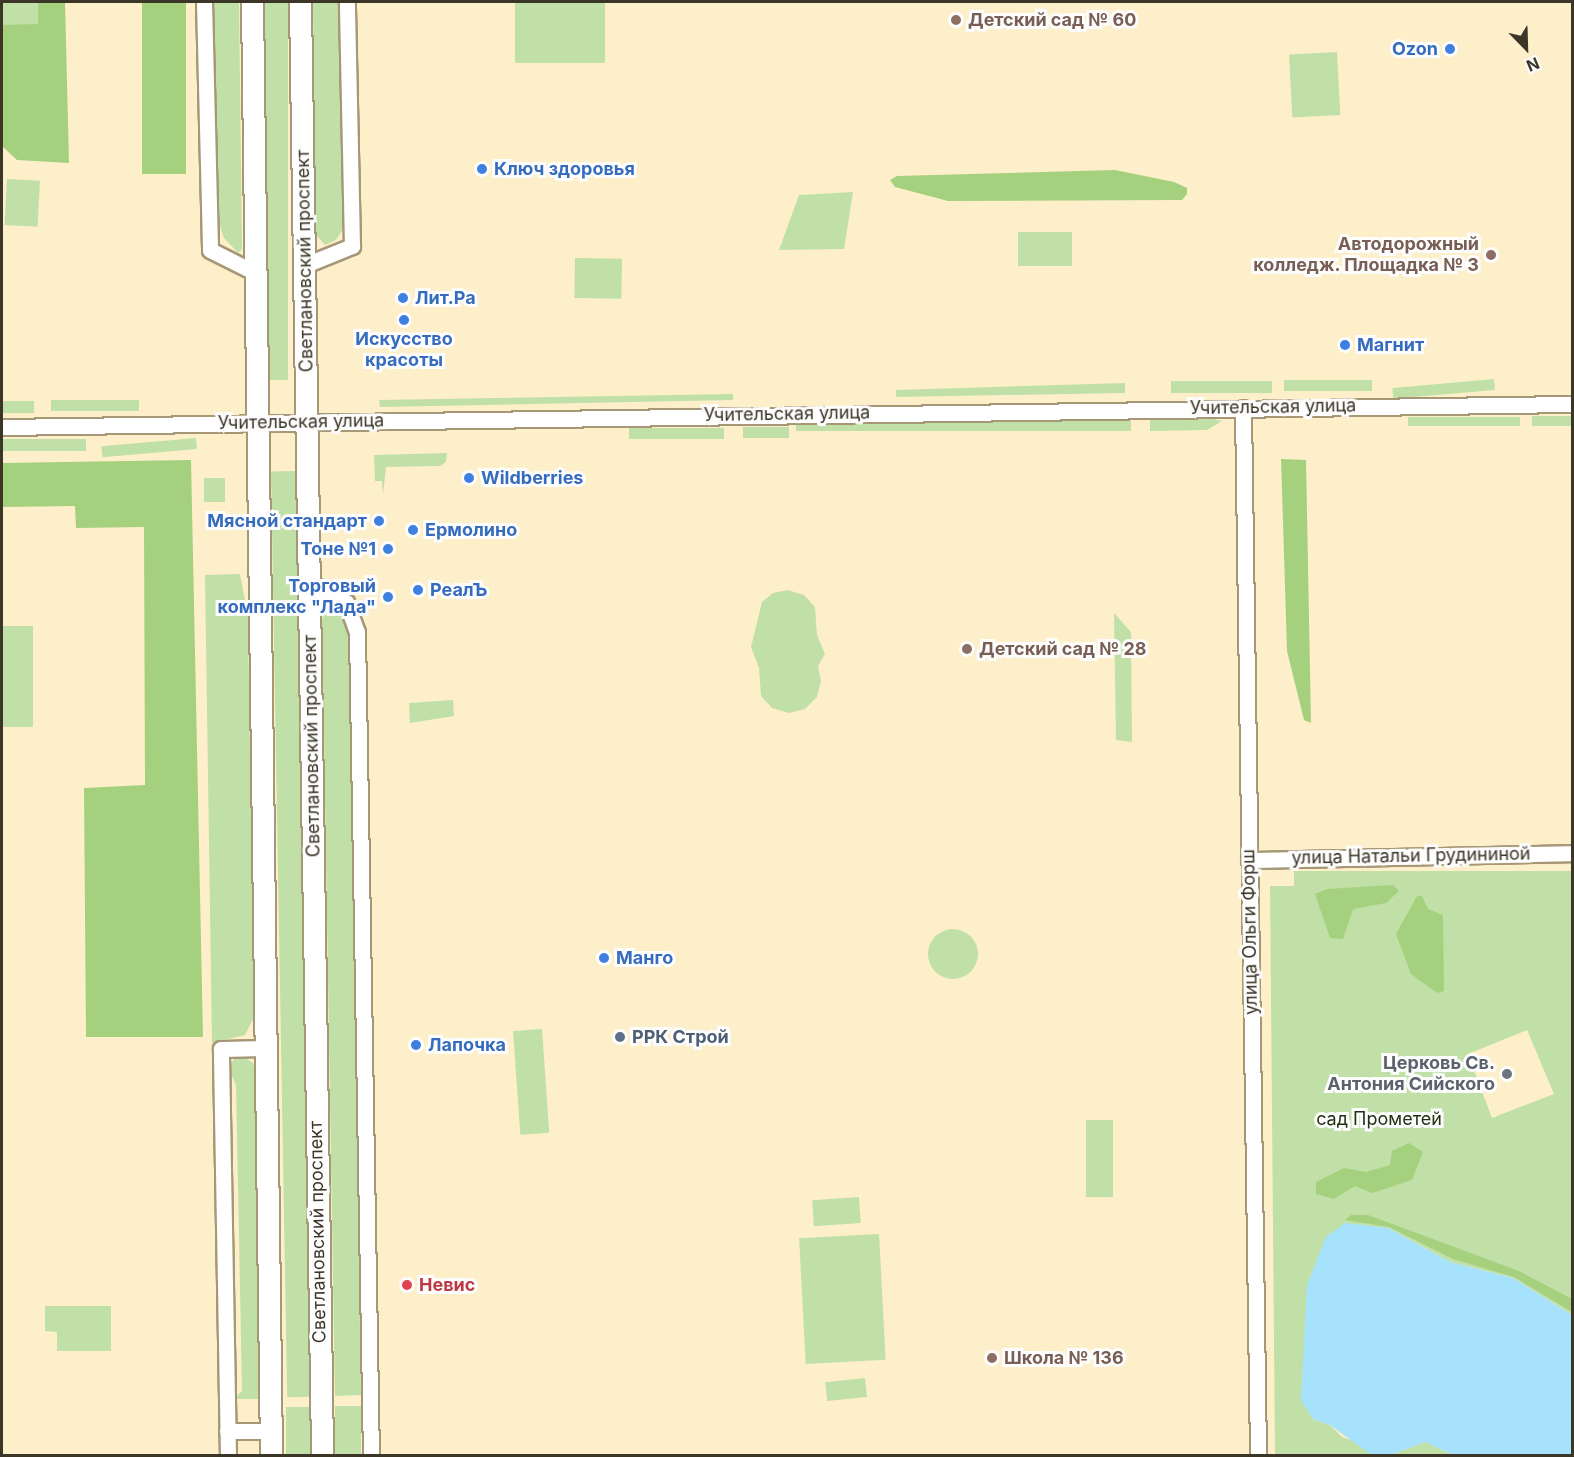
<!DOCTYPE html>
<meta charset="utf-8">
<style>
body{margin:0}
#map{position:relative;width:1574px;height:1457px;overflow:hidden;background:#feefcb;font-family:Inter,sans-serif}
div>[style]{position:absolute}
[style*='--x']{left:calc(var(--x)*1px);top:calc(var(--y)*1px);width:calc(var(--w)*1px);rotate:calc(var(--a)*1deg)}
.green>*{inset:0;background:#c1e0a7;transform-origin:0 0}
.round{border-radius:50%}
.forest>*{inset:0;background:#a5d07e;transform-origin:0 0}
.water>*{inset:0;background:#a6e2fc}
.roads{filter:drop-shadow(2px 0 #a69877) drop-shadow(-2px 0 #a69877) drop-shadow(0 2px #a69877) drop-shadow(0 -2px #a69877)}
.street>*{height:15px;margin:-7.5px;padding:0 7.5px;transform-origin:7.5px;border-radius:7.5px;background:#fff}
.secondary>*{height:21px;margin:-10.5px;padding:0 10.5px;transform-origin:10.5px;border-radius:10.5px;background:#fff}
.dots>*{width:16px;height:16px;translate:-50% -50%;box-sizing:border-box;border:3px solid #fdfdfd;border-radius:50%}
span{translate:-50% -50%;white-space:nowrap;text-align:center;line-height:1.15;-webkit-text-stroke:6px #fdfdfd;paint-order:stroke}
.education-label{font-size:18px;color:#785e54;font-weight:700}
.left{translate:0 -50%;text-align:left}
.right{translate:-100% -50%;text-align:right}
.shop-label{font-size:18px;color:#366cbe;font-weight:700}
.street-label{font-size:18px;color:#3c3628}
.service-label{font-size:18px;color:#4e5e75;font-weight:700}
.worship-label{font-size:18px;color:#5b616d;font-weight:700}
.park-label{font-size:18px;color:#223211}
.health-label{font-size:18px;color:#be3a42;font-weight:700}
.frame{position:absolute;inset:0;border:3px solid #3c3628;pointer-events:none}
.north{position:absolute;left:1496px;top:18px;width:60px;height:60px;-webkit-text-stroke:4px #fdfdfd;paint-order:stroke;rotate:157deg;font-size:16px;font-weight:700;line-height:24px;text-align:center;color:#3c3628}
.north::after{content:'';display:block;margin:auto;width:21px;height:27px;background:#3c3628;clip-path:polygon(50% 0,100% 100%,50% 72%,0 100%)}
</style>
<div id="map">
<div class="green">
<i style="left:2px;top:2px;width:36px;height:23px"></i>
<i style="clip-path:polygon(212px 2px,239px 2px,242px 249px,238px 253px,224px 238px,215px 211px)"></i>
<i style="left:264px;top:2px;width:24px;height:378px"></i>
<i style="clip-path:polygon(313px 2px,339px 2px,343px 229px,336px 240px,325px 245px,316px 235px)"></i>
<i style="left:515px;top:2px;width:90px;height:61px"></i>
<i style="left:1337px;top:52px;width:63px;height:48px;rotate:87deg"></i>
<i style="left:7px;top:179px;width:33px;height:46px;rotate:3deg"></i>
<i style="clip-path:polygon(853px 192px,844px 249px,779px 250px,799px 195px)"></i>
<i style="left:1018px;top:232px;width:54px;height:34px"></i>
<i style="left:575px;top:258px;width:47px;height:40px;rotate:1deg"></i>
<i style="left:1494px;top:379px;width:11px;height:102px;rotate:85deg"></i>
<i style="left:1372px;top:380px;width:11px;height:88px;rotate:90deg"></i>
<i style="left:1171px;top:381px;width:101px;height:12px"></i>
<i style="clip-path:polygon(1125px 383px,1125px 393px,896px 397px,896px 390px)"></i>
<i style="clip-path:polygon(733px 394px,733px 400px,380px 407px,379px 400px)"></i>
<i style="left:139px;top:400px;width:11px;height:88px;rotate:90deg"></i>
<i style="left:2px;top:401px;width:32px;height:12px"></i>
<i style="left:1572px;top:416px;width:10px;height:40px;rotate:90deg"></i>
<i style="left:1520px;top:417px;width:9px;height:112px;rotate:90deg"></i>
<i style="clip-path:polygon(1213px 419px,1222px 421px,1207px 430px,1150px 431px,1150px 420px)"></i>
<i style="left:1131px;top:421px;width:10px;height:335px;rotate:90deg"></i>
<i style="left:789px;top:427px;width:11px;height:46px;rotate:90deg"></i>
<i style="left:724px;top:428px;width:11px;height:95px;rotate:90deg"></i>
<i style="left:196px;top:438px;width:11px;height:95px;rotate:85deg"></i>
<i style="left:86px;top:439px;width:12px;height:84px;rotate:90deg"></i>
<i style="clip-path:polygon(447px 453px,446px 462px,440px 466px,386px 467px,383px 495px,382px 481px,375px 481px,374px 455px)"></i>
<i style="left:296px;top:471px;width:926px;height:25px;rotate:89deg"></i>
<i style="left:204px;top:478px;width:21px;height:24px"></i>
<i style="clip-path:polygon(240px 574px,248px 616px,254px 1017px,245px 1035px,212px 1043px,205px 575px)"></i>
<i style="clip-path:polygon(788px 590px,804px 595px,815px 607px,817px 635px,825px 654px,818px 666px,821px 681px,817px 697px,805px 709px,789px 713px,772px 708px,761px 696px,759px 668px,751px 647px,762px 602px,773px 593px)"></i>
<i style="clip-path:polygon(327px 612px,342px 616px,349px 633px,361px 1395px,335px 1396px,322px 618px)"></i>
<i style="clip-path:polygon(1114px 613px,1131px 632px,1132px 742px,1116px 740px)"></i>
<i style="left:2px;top:626px;width:31px;height:101px"></i>
<i style="clip-path:polygon(453px 700px,454px 716px,410px 723px,409px 703px)"></i>
<i style="clip-path:polygon(evenodd,1294px 871px,1572px 871px,1572px 1315px,1513px 1278px,1450px 1262px,1388px 1228px,1313px 1419px,1330px 1425px,1342px 1437px,1393px 1454px,1425px 1442px,1453px 1455px,1275px 1455px,1270px 886px,1294px 886px,1294px 871px,1527px 1030px,1554px 1094px,1492px 1118px,1468px 1054px,1527px 1030px)"></i>
<i class="round" style="left:928px;top:929px;width:50px;height:50px"></i>
<i style="left:542px;top:1029px;width:104px;height:29px;rotate:86deg"></i>
<i style="clip-path:polygon(244px 1057px,253px 1063px,256px 1074px,261px 1399px,234px 1399px,242px 1391px,236px 1085px,228px 1067px,235px 1058px)"></i>
<i style="left:1086px;top:1120px;width:27px;height:77px"></i>
<i style="left:859px;top:1197px;width:26px;height:47px;rotate:86deg"></i>
<i style="left:879px;top:1234px;width:126px;height:80px;rotate:87deg"></i>
<i style="clip-path:polygon(45px 1306px,111px 1306px,111px 1351px,57px 1351px,57px 1332px,45px 1331px)"></i>
<i style="left:865px;top:1378px;width:19px;height:40px;rotate:84deg"></i>
<i style="left:335px;top:1406px;width:26px;height:49px"></i>
<i style="left:286px;top:1407px;width:24px;height:48px"></i>
</div>
<div class="forest">
<i style="clip-path:polygon(38px 2px,65px 2px,69px 163px,17px 160px,2px 146px,2px 25px,38px 24px)"></i>
<i style="left:142px;top:2px;width:44px;height:172px"></i>
<i style="clip-path:polygon(1115px 170px,1174px 182px,1187px 188px,1187px 194px,1182px 200px,948px 201px,895px 187px,890px 180px,897px 176px)"></i>
<i style="clip-path:polygon(1281px 459px,1306px 460px,1311px 723px,1304px 720px,1287px 651px)"></i>
<i style="clip-path:polygon(191px 460px,203px 1037px,86px 1037px,84px 788px,145px 785px,144px 527px,76px 528px,75px 506px,2px 507px,2px 463px)"></i>
<i style="clip-path:polygon(1393px 885px,1399px 891px,1386px 903px,1353px 909px,1343px 939px,1330px 938px,1315px 894px,1327px 889px)"></i>
<i style="clip-path:polygon(1417px 896px,1422px 896px,1428px 909px,1443px 915px,1444px 991px,1437px 993px,1411px 974px,1396px 934px)"></i>
<i style="clip-path:polygon(1409px 1143px,1423px 1152px,1412px 1180px,1372px 1193px,1355px 1186px,1334px 1199px,1316px 1194px,1316px 1182px,1344px 1168px,1366px 1172px,1390px 1165px,1392px 1151px)"></i>
<i style="clip-path:polygon(1351px 1215px,1368px 1215px,1519px 1271px,1572px 1299px,1572px 1312px,1514px 1277px,1453px 1259px,1389px 1227px,1345px 1220px)"></i>
</div>
<div class="water">
<i style="clip-path:polygon(1345px 1223px,1388px 1228px,1450px 1262px,1513px 1278px,1572px 1315px,1572px 1455px,1453px 1455px,1425px 1442px,1393px 1454px,1370px 1454px,1330px 1425px,1313px 1419px,1301px 1400px,1307px 1285px,1326px 1237px)"></i>
</div>
<div class="roads">
<div class="street">
<i style="--x:204;--y:2;--w:248;--a:88.6"></i>
<i style="--x:210;--y:250;--w:51;--a:26.6"></i>
<i style="--x:305;--y:265;--w:51;--a:-22"></i>
<i style="--x:352;--y:246;--w:244;--a:-91.2"></i>
<i style="--x:1243;--y:408;--w:1048;--a:89.18"></i>
<i style="--x:2;--y:427;--w:1570;--a:-0.84"></i>
<i style="--x:310;--y:583;--w:41;--a:27.8"></i>
<i style="--x:346;--y:602;--w:32;--a:70"></i>
<i style="--x:357;--y:632;--w:824;--a:89.03"></i>
<i style="--x:1249;--y:860;--w:323;--a:-1.2"></i>
<i style="--x:227;--y:1431;--w:44;--a:0"></i>
<i style="--x:228;--y:1456;--w:407;--a:-91"></i>
<i style="--x:221;--y:1049;--w:44;--a:-1.3"></i>
</div>
<div class="secondary">
<i style="--x:252;--y:2;--w:1454;--a:89.25"></i>
<i style="--x:300;--y:2;--w:1454;--a:89.13"></i>
</div>
</div>
<div class="dots">
<i style="left:956px;top:20px;background:#8d6e63"></i>
<i style="left:1450px;top:49px;background:#3f7fe0"></i>
<i style="left:482px;top:169px;background:#3f7fe0"></i>
<i style="left:1491px;top:255px;background:#8d6e63"></i>
<i style="left:403px;top:298px;background:#3f7fe0"></i>
<i style="left:404px;top:320px;background:#3f7fe0"></i>
<i style="left:1345px;top:345px;background:#3f7fe0"></i>
<i style="left:469px;top:478px;background:#3f7fe0"></i>
<i style="left:379px;top:521px;background:#3f7fe0"></i>
<i style="left:413px;top:530px;background:#3f7fe0"></i>
<i style="left:388px;top:549px;background:#3f7fe0"></i>
<i style="left:418px;top:590px;background:#3f7fe0"></i>
<i style="left:388px;top:597px;background:#3f7fe0"></i>
<i style="left:967px;top:649px;background:#8d6e63"></i>
<i style="left:604px;top:958px;background:#3f7fe0"></i>
<i style="left:620px;top:1037px;background:#5c6f8a"></i>
<i style="left:416px;top:1045px;background:#3f7fe0"></i>
<i style="left:1507px;top:1074px;background:#6b7280"></i>
<i style="left:407px;top:1285px;background:#e0444e"></i>
<i style="left:992px;top:1358px;background:#8d6e63"></i>
</div>
<div class="education-label">
<span class="left" style="left:968px;top:20px">Детский сад № 60</span>
<span class="right" style="left:1479px;top:255px">Автодорожный<br>колледж. Площадка № 3</span>
<span class="left" style="left:979px;top:649px">Детский сад № 28</span>
<span class="left" style="left:1004px;top:1358px">Школа № 136</span>
</div>
<div class="shop-label">
<span class="right" style="left:1438px;top:49px">Ozon</span>
<span class="left" style="left:494px;top:169px">Ключ здоровья</span>
<span class="left" style="left:415px;top:298px">Лит.Ра</span>
<span style="left:404px;top:350px">Искусство<br>красоты</span>
<span class="left" style="left:1357px;top:345px">Магнит</span>
<span class="left" style="left:481px;top:478px">Wildberries</span>
<span class="right" style="left:367px;top:521px">Мясной стандарт</span>
<span class="left" style="left:425px;top:530px">Ермолино</span>
<span class="right" style="left:376px;top:549px">Тоне №1</span>
<span class="right" style="left:376px;top:597px">Торговый<br>комплекс "Лада"</span>
<span class="left" style="left:430px;top:590px">РеалЪ</span>
<span class="left" style="left:616px;top:958px">Манго</span>
<span class="left" style="left:428px;top:1045px">Лапочка</span>
</div>
<div class="street-label">
<span style="left:305px;top:261px;rotate:-91deg">Светлановский проспект</span>
<span style="left:1273px;top:407px;rotate:-1deg">Учительская улица</span>
<span style="left:787px;top:414px;rotate:-1deg">Учительская улица</span>
<span style="left:301px;top:422px;rotate:-1deg">Учительская улица</span>
<span style="left:312px;top:746px;rotate:-91deg">Светлановский проспект</span>
<span style="left:1411px;top:856px;rotate:-1deg">улица Натальи Грудининой</span>
<span style="left:1250px;top:932px;rotate:-91deg">улица Ольги Форш</span>
<span style="left:318px;top:1232px;rotate:-91deg">Светлановский проспект</span>
</div>
<div class="service-label">
<span class="left" style="left:632px;top:1037px">РРК Строй</span>
</div>
<div class="worship-label">
<span class="right" style="left:1495px;top:1074px">Церковь Св.<br>Антония Сийского</span>
</div>
<div class="park-label">
<span style="left:1379px;top:1119px">сад Прометей</span>
</div>
<div class="health-label">
<span class="left" style="left:419px;top:1285px">Невис</span>
</div>
<div class="frame"></div>
<div class="north">N</div>
</div>
